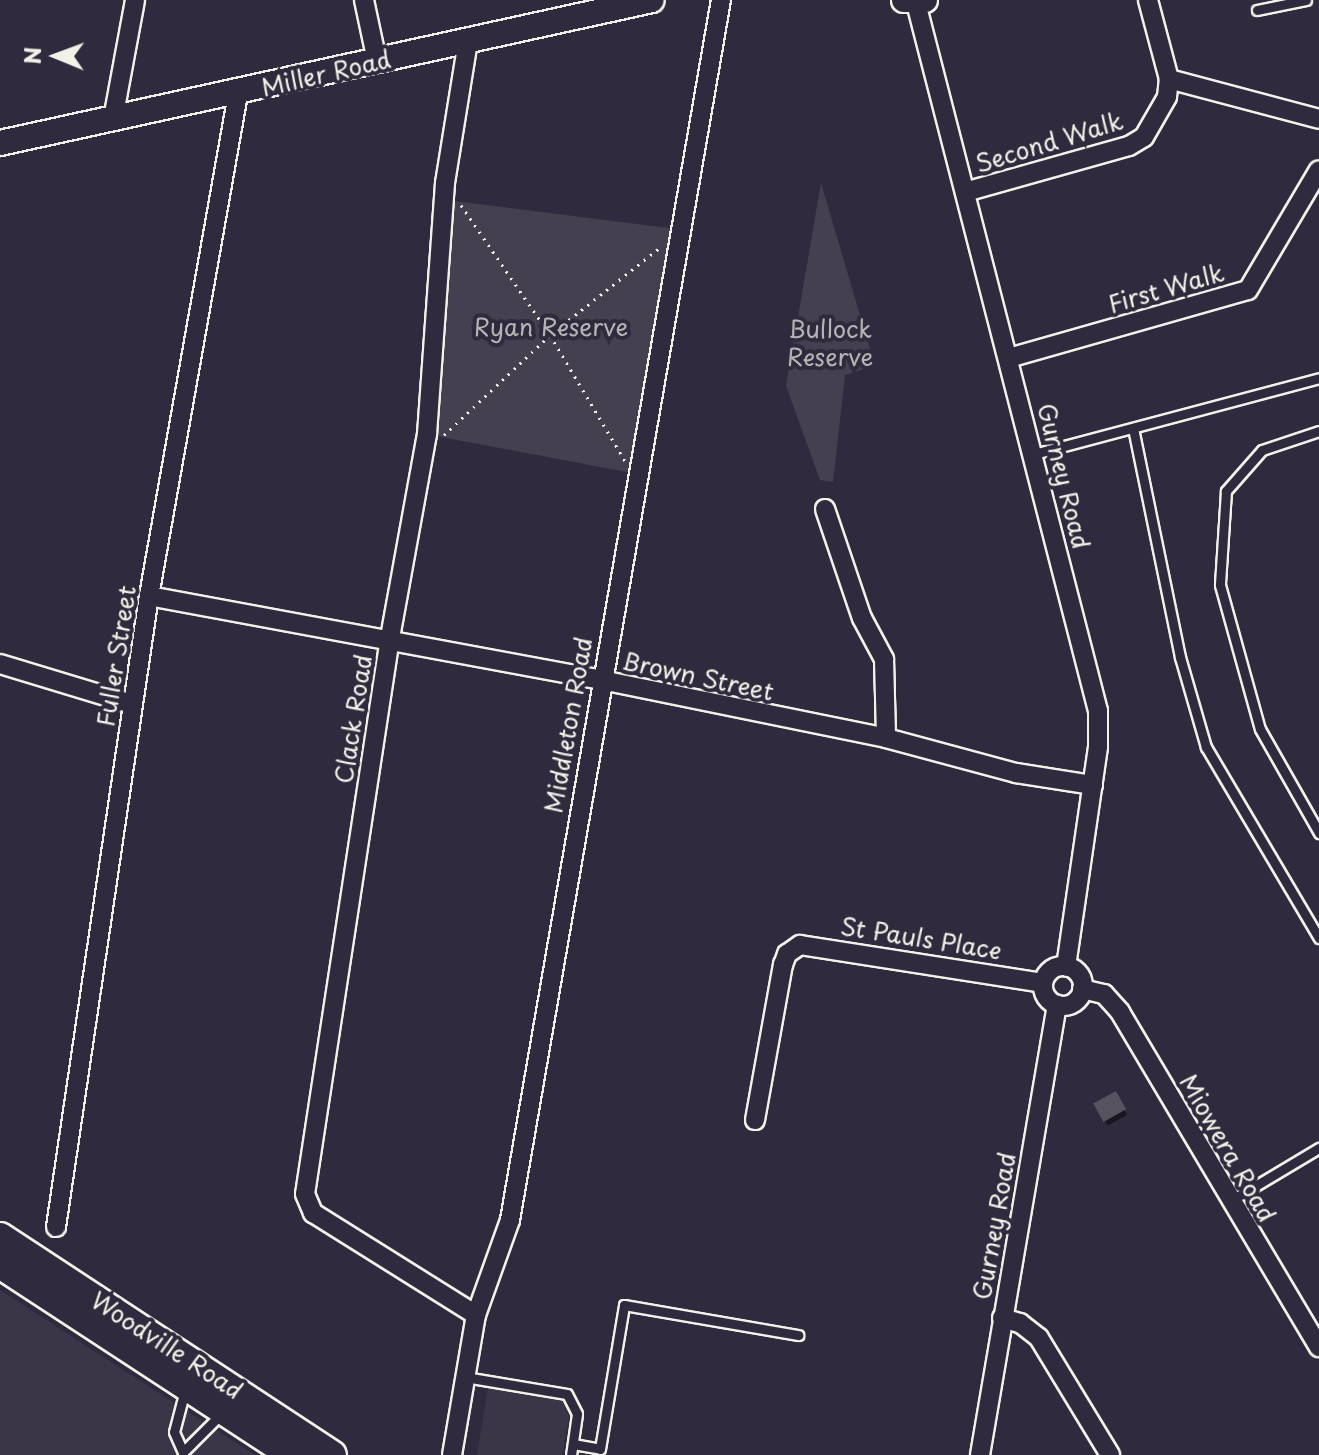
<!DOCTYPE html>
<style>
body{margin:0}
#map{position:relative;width:1319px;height:1455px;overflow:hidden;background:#2f2a3d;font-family:"Playpen Sans",sans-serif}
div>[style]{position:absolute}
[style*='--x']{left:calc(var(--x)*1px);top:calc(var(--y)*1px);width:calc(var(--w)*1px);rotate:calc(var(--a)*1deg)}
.built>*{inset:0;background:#3b3647}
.green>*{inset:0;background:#454050}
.shadow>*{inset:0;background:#0007;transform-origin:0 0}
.building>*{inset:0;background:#56525f;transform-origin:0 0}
.path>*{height:3px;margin-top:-1.5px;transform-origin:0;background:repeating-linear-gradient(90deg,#f4f1e8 0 2px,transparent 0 8px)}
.roads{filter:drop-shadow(2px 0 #f4f1e8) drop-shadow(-2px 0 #f4f1e8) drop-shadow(0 2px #f4f1e8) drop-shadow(0 -2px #f4f1e8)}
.lane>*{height:9px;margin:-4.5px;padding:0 4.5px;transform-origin:4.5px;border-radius:4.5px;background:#2f2a3d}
.street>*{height:18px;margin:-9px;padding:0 9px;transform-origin:9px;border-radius:9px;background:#2f2a3d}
.street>.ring{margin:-9px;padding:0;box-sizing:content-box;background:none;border:18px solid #2f2a3d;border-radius:50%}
.secondary>*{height:24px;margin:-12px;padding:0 12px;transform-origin:12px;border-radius:12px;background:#2f2a3d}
.primary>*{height:28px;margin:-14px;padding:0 14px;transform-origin:14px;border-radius:14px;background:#2f2a3d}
span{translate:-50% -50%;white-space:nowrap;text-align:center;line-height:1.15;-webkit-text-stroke:8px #2f2a3d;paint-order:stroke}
.street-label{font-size:24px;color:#f4f1e8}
.park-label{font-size:24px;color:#b7b3b3}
.north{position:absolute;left:16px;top:16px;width:80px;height:80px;-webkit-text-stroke:6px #2f2a3d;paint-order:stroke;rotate:271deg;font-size:22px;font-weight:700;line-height:32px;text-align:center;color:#f4f1e8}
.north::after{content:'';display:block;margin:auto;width:28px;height:36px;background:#f4f1e8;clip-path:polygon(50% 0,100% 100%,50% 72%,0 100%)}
</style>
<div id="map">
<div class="built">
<i style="clip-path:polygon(0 1290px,230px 1439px,255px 1455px,0 1455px)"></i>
<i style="clip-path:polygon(488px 1388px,564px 1400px,569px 1417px,562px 1455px,477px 1455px)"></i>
</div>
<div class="green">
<i style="clip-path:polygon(821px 183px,875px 366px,845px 375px,833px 482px,820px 480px,786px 386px)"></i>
<i style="clip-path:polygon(454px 201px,676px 229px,632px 473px,436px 436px)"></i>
</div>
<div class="shadow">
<i style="left:1115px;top:1094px;width:24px;height:22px;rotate:60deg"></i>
</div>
<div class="building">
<i style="left:1116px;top:1091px;width:21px;height:26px;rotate:61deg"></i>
</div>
<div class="path">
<i style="--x:461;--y:205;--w:158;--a:55.6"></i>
<i style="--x:550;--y:335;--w:147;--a:59.2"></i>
<i style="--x:444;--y:435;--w:146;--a:-43.3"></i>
<i style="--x:550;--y:335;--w:143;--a:-38.5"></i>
</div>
<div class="roads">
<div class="lane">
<i style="--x:1257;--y:10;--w:50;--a:-11.5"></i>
<i style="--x:1133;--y:428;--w:234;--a:78.4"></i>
<i style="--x:1180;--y:657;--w:94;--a:73.9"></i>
<i style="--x:1206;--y:747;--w:222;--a:59.4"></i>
<i style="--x:1319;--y:431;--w:60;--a:161.6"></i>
<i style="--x:1262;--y:450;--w:55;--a:131.3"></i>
<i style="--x:1226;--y:491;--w:94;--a:93.7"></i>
<i style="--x:1220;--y:585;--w:149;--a:74.5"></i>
<i style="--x:1260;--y:729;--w:120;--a:60.4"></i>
<i style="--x:1034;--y:454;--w:295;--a:-14.9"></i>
<i style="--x:1230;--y:1201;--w:104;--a:-30.8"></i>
<i style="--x:465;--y:1377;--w:103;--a:9.5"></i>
<i style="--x:567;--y:1394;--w:22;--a:63"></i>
<i style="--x:577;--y:1414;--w:41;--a:98.3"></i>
<i style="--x:185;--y:1390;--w:43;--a:104.7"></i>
<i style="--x:174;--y:1432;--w:22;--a:66"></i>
<i style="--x:183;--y:1452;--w:55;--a:-45"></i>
<i style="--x:573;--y:1444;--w:27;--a:10"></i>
<i style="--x:600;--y:1449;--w:146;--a:-80.5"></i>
<i style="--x:624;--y:1305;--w:177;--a:9.8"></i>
</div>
<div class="street">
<i style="--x:364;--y:0;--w:62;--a:78"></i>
<i style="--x:916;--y:3;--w:731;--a:75.58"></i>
<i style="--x:1098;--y:711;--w:36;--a:90"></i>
<i style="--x:1098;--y:747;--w:222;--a:98.3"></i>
<i style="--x:468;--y:41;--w:144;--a:99.2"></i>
<i style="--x:445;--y:183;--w:252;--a:94.1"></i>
<i style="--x:427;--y:434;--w:207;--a:100.3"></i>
<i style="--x:390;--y:638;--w:562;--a:98.69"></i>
<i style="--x:305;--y:1194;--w:21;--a:67"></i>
<i style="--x:313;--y:1213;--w:192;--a:32"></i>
<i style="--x:1169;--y:79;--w:155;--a:14.9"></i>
<i style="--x:113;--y:119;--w:121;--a:-79.5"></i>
<i style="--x:965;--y:192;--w:170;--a:-15.7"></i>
<i style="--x:1129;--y:146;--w:17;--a:-31"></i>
<i style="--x:1144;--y:137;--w:46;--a:-60.1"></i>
<i style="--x:1167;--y:97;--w:18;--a:-84"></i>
<i style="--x:1169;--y:79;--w:82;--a:-104.9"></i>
<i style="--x:1009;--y:358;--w:248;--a:-15.9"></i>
<i style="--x:1248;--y:290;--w:139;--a:-59.4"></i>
<i style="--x:825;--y:509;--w:115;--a:71.3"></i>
<i style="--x:862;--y:618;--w:47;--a:61.8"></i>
<i style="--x:884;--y:659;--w:79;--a:88.5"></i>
<i style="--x:149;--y:596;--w:451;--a:10.5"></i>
<i style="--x:592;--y:678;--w:300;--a:11.5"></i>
<i style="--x:886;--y:738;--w:135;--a:15.1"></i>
<i style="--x:1016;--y:773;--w:78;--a:8.9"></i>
<i style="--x:0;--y:664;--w:138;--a:16.9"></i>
<i class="ring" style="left:1043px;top:966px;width:22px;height:22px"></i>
<i style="--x:1082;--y:989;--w:23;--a:13"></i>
<i style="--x:1104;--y:994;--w:24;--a:48"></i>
<i style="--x:1120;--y:1012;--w:390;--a:59.3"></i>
<i style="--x:755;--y:1120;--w:158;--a:-79.8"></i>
<i style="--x:783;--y:965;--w:12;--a:-70"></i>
<i style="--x:787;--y:954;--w:16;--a:-35"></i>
<i style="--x:800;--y:945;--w:246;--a:8.9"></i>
<i style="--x:56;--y:1227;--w:638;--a:-81.62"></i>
<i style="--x:149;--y:596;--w:510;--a:-79.95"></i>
<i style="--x:1002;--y:1318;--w:19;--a:16"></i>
<i style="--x:1020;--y:1323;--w:24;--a:38"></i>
<i style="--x:1039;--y:1338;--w:137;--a:58.7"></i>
<i style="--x:452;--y:1455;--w:142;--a:-80.3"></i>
<i style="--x:476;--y:1315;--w:101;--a:-70.3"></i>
<i style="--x:510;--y:1220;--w:1238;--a:-80.19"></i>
<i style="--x:980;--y:1455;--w:457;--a:-80.3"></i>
</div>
<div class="secondary">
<i style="--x:904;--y:0;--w:21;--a:0"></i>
<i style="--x:0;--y:143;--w:667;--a:-12.37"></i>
</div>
<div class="primary">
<i style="--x:0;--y:1237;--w:397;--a:33.3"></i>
<i style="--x:0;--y:1264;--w:349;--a:33.2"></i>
</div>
</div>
<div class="street-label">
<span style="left:326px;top:73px;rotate:-13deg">Miller Road</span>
<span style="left:1049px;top:142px;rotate:-17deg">Second Walk</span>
<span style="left:1166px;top:288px;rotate:-16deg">First Walk</span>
<span style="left:1064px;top:476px;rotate:76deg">Gurney Road</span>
<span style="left:116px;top:656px;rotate:-81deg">Fuller Street</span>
<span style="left:698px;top:676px;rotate:12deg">Brown Street</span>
<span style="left:353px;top:719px;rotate:-81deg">Clack Road</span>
<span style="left:568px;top:725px;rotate:-80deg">Middleton Road</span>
<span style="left:921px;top:938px;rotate:9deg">St Pauls Place</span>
<span style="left:1228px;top:1148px;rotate:60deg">Miowera Road</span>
<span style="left:994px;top:1226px;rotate:-80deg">Gurney Road</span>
<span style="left:167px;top:1345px;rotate:33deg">Woodville Road</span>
</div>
<div class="park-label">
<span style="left:551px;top:327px">Ryan Reserve</span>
<span style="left:830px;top:343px">Bullock<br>Reserve</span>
</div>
<div class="north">N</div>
</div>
